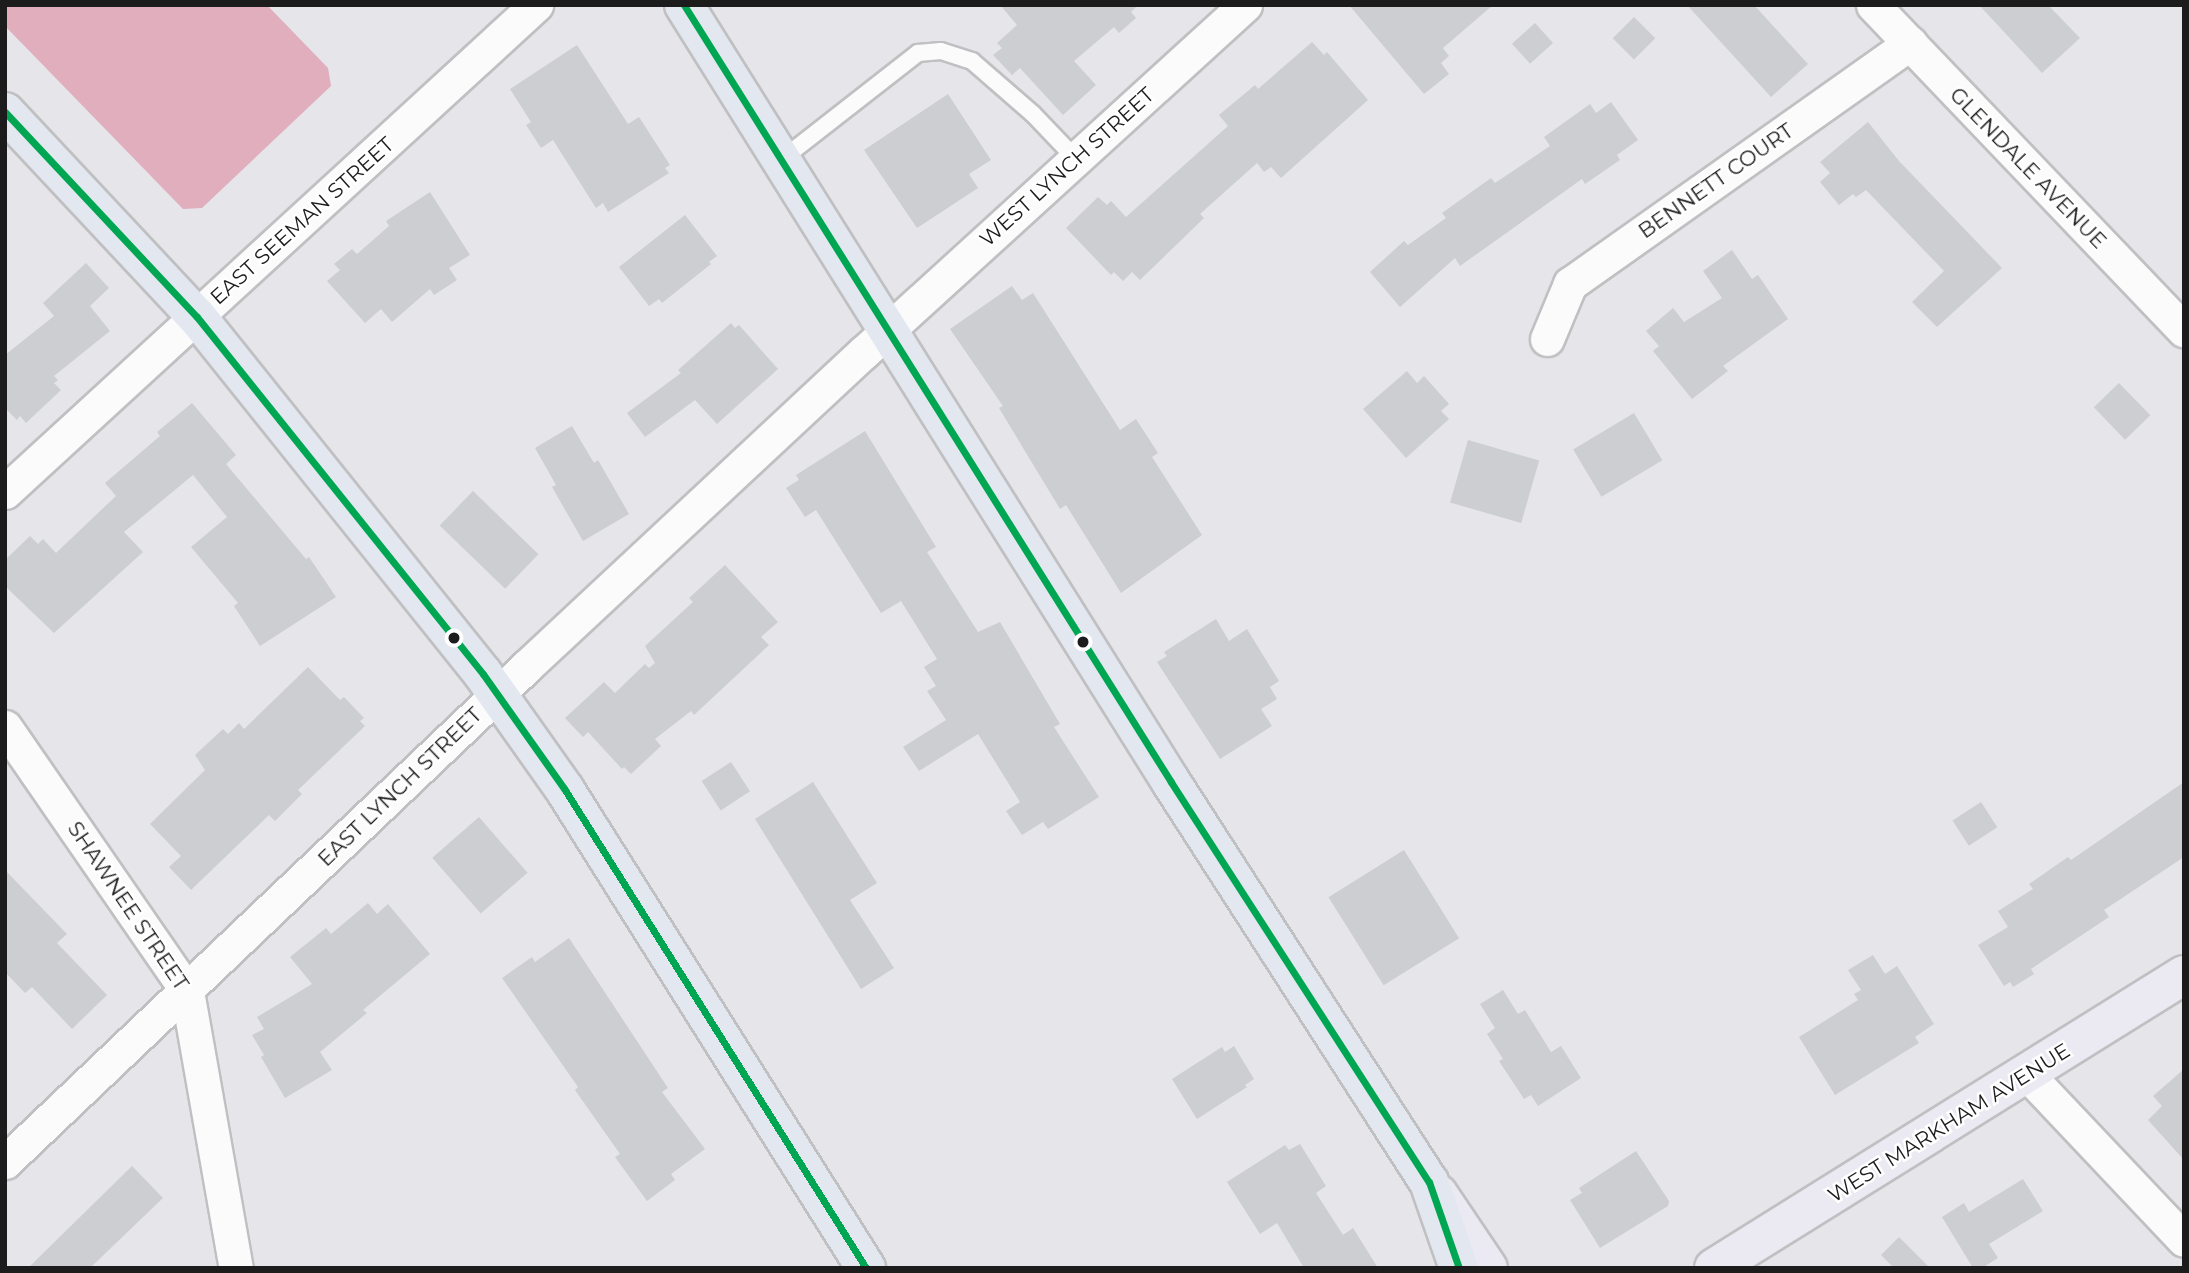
<!DOCTYPE html>
<style>
body{margin:0}
#map{position:relative;width:2189px;height:1273px;overflow:hidden;background:#e5e5ea;font-family:Montserrat,sans-serif}
div>[style]{position:absolute}
[style*='--x']{left:calc(var(--x)*1px);top:calc(var(--y)*1px);width:calc(var(--w)*1px);rotate:calc(var(--a)*1deg)}
.pitch>*{inset:0;background:#e0aebd}
.building>*{inset:0;background:#cdced2;transform-origin:0 0}
.roads{filter:drop-shadow(2px 0 #c0c0c2) drop-shadow(-2px 0 #c0c0c2) drop-shadow(0 2px #c0c0c2) drop-shadow(0 -2px #c0c0c2)}
.lane>*{height:16px;margin:-8px;padding:0 8px;transform-origin:8px;border-radius:8px;background:#fbfbfc}
.street>*{height:33px;margin:-16.5px;padding:0 16.5px;transform-origin:16.5px;border-radius:16.5px;background:#fbfbfc}
.secondary>*{height:38px;margin:-19px;padding:0 19px;transform-origin:19px;border-radius:19px;background:#ebe9f2}
.primary>*{height:38px;margin:-19px;padding:0 19px;transform-origin:19px;border-radius:19px;background:#e3e7f0}
.bus-1>*{height:7px;margin:-3.5px;padding:0 3.5px;transform-origin:3.5px;border-radius:3.5px;background:#00a651}
.dots>*{width:19px;height:19px;translate:-50% -50%;box-sizing:border-box;border:4px solid #fff;border-radius:50%}
span{translate:-50% -50%;white-space:nowrap;text-align:center;line-height:1.15;-webkit-text-stroke:5px #fff;paint-order:stroke}
.street-label{font-size:21px;color:#1c1c1c}
.frame{position:absolute;inset:0;border:7px solid #1c1c1c;pointer-events:none}
</style>
<div id="map">
<div class="pitch">
<i style="clip-path:polygon(5px 5px,267px 5px,328px 68px,331px 86px,202px 208px,183px 209px,5px 26px)"></i>
</div>
<div class="building">
<i style="clip-path:polygon(1000px 5px,1138px 5px,1131px 12px,1136px 18px,1119px 33px,1114px 27px,1074px 61px,1096px 85px,1063px 115px,1020px 68px,1012px 75px,993px 55px,1002px 48px,997px 43px,1017px 25px)"></i>
<i style="clip-path:polygon(1349px 5px,1493px 5px,1443px 48px,1449px 56px,1441px 63px,1449px 74px,1424px 94px)"></i>
<i style="clip-path:polygon(1687px 5px,1754px 5px,1808px 64px,1771px 97px)"></i>
<i style="clip-path:polygon(1979px 5px,2048px 5px,2080px 38px,2042px 73px)"></i>
<i style="left:1634px;top:17px;width:30px;height:30px;rotate:45deg"></i>
<i style="left:1535px;top:23px;width:27px;height:31px;rotate:48deg"></i>
<i style="clip-path:polygon(1312px 42px,1324px 55px,1327px 52px,1368px 100px,1281px 178px,1271px 167px,1264px 172px,1257px 163px,1200px 214px,1204px 218px,1140px 280px,1132px 272px,1123px 281px,1114px 272px,1111px 275px,1066px 228px,1098px 197px,1107px 205px,1111px 201px,1126px 217px,1228px 126px,1219px 115px,1255px 85px,1258px 89px)"></i>
<i style="clip-path:polygon(577px 45px,628px 124px,639px 117px,670px 165px,665px 168px,669px 173px,608px 212px,603px 203px,596px 208px,553px 140px,541px 148px,526px 125px,531px 122px,510px 89px)"></i>
<i style="clip-path:polygon(948px 94px,991px 160px,969px 174px,978px 188px,917px 228px,864px 150px)"></i>
<i style="clip-path:polygon(1611px 102px,1638px 140px,1617px 155px,1620px 160px,1585px 184px,1582px 179px,1460px 266px,1455px 258px,1400px 307px,1370px 272px,1404px 241px,1408px 245px,1446px 218px,1442px 213px,1491px 178px,1495px 183px,1550px 146px,1544px 137px,1590px 104px,1596px 113px)"></i>
<i style="clip-path:polygon(1868px 122px,1899px 161px,2002px 268px,1937px 327px,1912px 302px,1944px 271px,1866px 190px,1856px 197px,1853px 194px,1839px 205px,1820px 182px,1830px 173px,1820px 162px)"></i>
<i style="clip-path:polygon(430px 192px,470px 255px,449px 268px,457px 280px,434px 295px,430px 289px,392px 322px,381px 309px,365px 323px,327px 281px,340px 270px,334px 264px,352px 249px,357px 254px,389px 226px,386px 221px)"></i>
<i style="clip-path:polygon(685px 215px,717px 256px,709px 262px,711px 264px,662px 303px,659px 299px,649px 306px,619px 267px)"></i>
<i style="clip-path:polygon(1732px 250px,1752px 279px,1758px 275px,1788px 319px,1723px 366px,1728px 371px,1692px 399px,1653px 351px,1659px 346px,1646px 331px,1673px 308px,1684px 322px,1722px 298px,1703px 271px)"></i>
<i style="clip-path:polygon(86px 263px,109px 288px,90px 306px,110px 331px,54px 376px,58px 380px,54px 383px,61px 390px,26px 423px,20px 416px,17px 420px,5px 408px,5px 355px,54px 316px,43px 303px)"></i>
<i style="clip-path:polygon(1012px 286px,1022px 300px,1033px 293px,1120px 430px,1136px 419px,1158px 453px,1152px 457px,1202px 535px,1121px 593px,1066px 505px,1060px 509px,999px 408px,1003px 406px,950px 329px)"></i>
<i style="clip-path:polygon(731px 323px,735px 328px,739px 325px,778px 369px,717px 424px,695px 400px,645px 437px,627px 413px,681px 373px,678px 370px)"></i>
<i style="clip-path:polygon(1407px 371px,1417px 383px,1424px 376px,1449px 404px,1441px 411px,1449px 419px,1406px 458px,1363px 409px)"></i>
<i style="left:2119px;top:383px;width:45px;height:35px;rotate:46deg"></i>
<i style="clip-path:polygon(192px 403px,236px 455px,226px 464px,306px 559px,309px 557px,336px 597px,260px 646px,234px 606px,238px 603px,191px 547px,227px 517px,193px 475px,124px 532px,143px 552px,54px 633px,5px 586px,5px 560px,30px 536px,38px 544px,43px 539px,56px 553px,116px 496px,105px 483px,160px 436px,157px 432px)"></i>
<i style="left:1634px;top:413px;width:55px;height:71px;rotate:59deg"></i>
<i style="clip-path:polygon(572px 426px,594px 463px,598px 460px,629px 514px,583px 541px,552px 487px,556px 485px,535px 448px)"></i>
<i style="clip-path:polygon(865px 431px,936px 547px,927px 552px,978px 632px,1000px 622px,1060px 724px,1054px 727px,1099px 797px,1048px 829px,1043px 822px,1022px 835px,1006px 811px,1020px 802px,978px 734px,919px 771px,903px 747px,946px 720px,927px 691px,936px 686px,924px 667px,937px 659px,901px 601px,881px 613px,816px 510px,805px 517px,786px 488px,799px 480px,796px 475px)"></i>
<i style="left:1468px;top:440px;width:74px;height:65px;rotate:16deg"></i>
<i style="left:473px;top:491px;width:91px;height:48px;rotate:44deg"></i>
<i style="clip-path:polygon(725px 565px,778px 622px,761px 637px,769px 645px,694px 715px,691px 711px,655px 739px,661px 746px,631px 774px,624px 767px,622px 769px,588px 732px,583px 737px,565px 718px,604px 682px,615px 693px,645px 664px,649px 668px,655px 663px,645px 646px,693px 602px,689px 598px)"></i>
<i style="clip-path:polygon(1216px 619px,1229px 641px,1247px 629px,1279px 681px,1270px 687px,1277px 699px,1261px 709px,1272px 726px,1220px 759px,1157px 662px,1167px 656px,1164px 652px)"></i>
<i style="clip-path:polygon(308px 667px,340px 700px,344px 697px,364px 718px,360px 721px,365px 726px,298px 790px,302px 794px,275px 821px,269px 815px,191px 890px,169px 867px,181px 856px,150px 824px,205px 770px,195px 755px,223px 729px,228px 734px,239px 723px,244px 729px)"></i>
<i style="left:731px;top:762px;width:35px;height:35px;rotate:57deg"></i>
<i style="clip-path:polygon(813px 782px,877px 883px,850px 900px,894px 968px,861px 989px,755px 819px)"></i>
<i style="clip-path:polygon(2184px 782px,2184px 857px,2104px 910px,2109px 917px,2031px 969px,2034px 974px,2013px 987px,2010px 982px,2004px 986px,1978px 945px,2008px 927px,1998px 911px,2033px 889px,2029px 884px,2068px 857px,2071px 860px)"></i>
<i style="left:1981px;top:802px;width:30px;height:34px;rotate:57deg"></i>
<i style="left:479px;top:817px;width:74px;height:62px;rotate:49deg"></i>
<i style="left:1404px;top:850px;width:104px;height:89px;rotate:58deg"></i>
<i style="clip-path:polygon(5px 870px,67px 934px,57px 943px,107px 995px,72px 1029px,32px 987px,25px 993px,5px 972px)"></i>
<i style="clip-path:polygon(368px 903px,377px 914px,388px 904px,430px 954px,363px 1010px,367px 1013px,320px 1052px,332px 1070px,285px 1098px,261px 1057px,264px 1055px,252px 1035px,264px 1029px,257px 1017px,312px 984px,290px 957px,326px 928px,331px 934px)"></i>
<i style="clip-path:polygon(569px 938px,668px 1088px,662px 1092px,705px 1149px,671px 1174px,675px 1180px,647px 1201px,615px 1157px,620px 1154px,575px 1090px,578px 1087px,502px 978px,532px 957px,535px 962px)"></i>
<i style="clip-path:polygon(1873px 955px,1885px 974px,1897px 966px,1934px 1024px,1915px 1037px,1919px 1043px,1835px 1095px,1799px 1037px,1858px 1000px,1854px 994px,1861px 990px,1848px 970px)"></i>
<i style="clip-path:polygon(1503px 990px,1518px 1014px,1525px 1010px,1551px 1052px,1561px 1046px,1581px 1078px,1538px 1106px,1531px 1095px,1524px 1099px,1499px 1061px,1503px 1059px,1487px 1034px,1495px 1028px,1480px 1004px)"></i>
<i style="clip-path:polygon(1234px 1046px,1254px 1079px,1245px 1085px,1247px 1087px,1197px 1119px,1172px 1079px,1222px 1047px,1225px 1052px)"></i>
<i style="clip-path:polygon(2184px 1069px,2184px 1160px,2148px 1120px,2162px 1106px,2153px 1096px)"></i>
<i style="clip-path:polygon(1300px 1144px,1326px 1186px,1316px 1193px,1343px 1235px,1353px 1228px,1378px 1268px,1304px 1268px,1277px 1223px,1260px 1234px,1227px 1182px,1285px 1145px,1289px 1150px)"></i>
<i style="clip-path:polygon(1636px 1151px,1669px 1201px,1668px 1206px,1600px 1248px,1570px 1200px,1582px 1193px,1579px 1188px)"></i>
<i style="clip-path:polygon(132px 1166px,163px 1198px,90px 1268px,28px 1268px)"></i>
<i style="clip-path:polygon(2023px 1179px,2043px 1211px,1989px 1244px,1998px 1258px,1982px 1268px,1973px 1268px,1942px 1217px,1964px 1203px,1969px 1212px)"></i>
<i style="clip-path:polygon(1899px 1237px,1930px 1268px,1894px 1268px,1881px 1255px)"></i>
</div>
<div class="roads">
<div class="lane">
<i style="--x:781;--y:160;--w:174;--a:-38"></i>
<i style="--x:918;--y:53;--w:23;--a:-5"></i>
<i style="--x:941;--y:51;--w:33;--a:18"></i>
<i style="--x:972;--y:61;--w:81;--a:41"></i>
<i style="--x:1033;--y:114;--w:61;--a:46.3"></i>
</div>
<div class="street">
<i style="--x:1873;--y:5;--w:450;--a:46.3"></i>
<i style="--x:1547;--y:339;--w:60;--a:-67.3"></i>
<i style="--x:1570;--y:284;--w:417;--a:-35.3"></i>
<i style="--x:5;--y:492;--w:721;--a:-42.53"></i>
<i style="--x:5;--y:727;--w:321;--a:55.4"></i>
<i style="--x:187;--y:991;--w:281;--a:80"></i>
<i style="--x:2027;--y:1074;--w:228;--a:46.6"></i>
<i style="--x:5;--y:1162;--w:719;--a:-43.53"></i>
<i style="--x:526;--y:667;--w:461;--a:-43"></i>
<i style="--x:863;--y:353;--w:517;--a:-42.33"></i>
</div>
<div class="secondary">
<i style="--x:1438;--y:1194;--w:89;--a:56"></i>
<i style="--x:1714;--y:1268;--w:554;--a:-31.94"></i>
</div>
<div class="primary">
<i style="--x:684;--y:5;--w:917;--a:57.92"></i>
<i style="--x:1171;--y:782;--w:476;--a:57.2"></i>
<i style="--x:1429;--y:1182;--w:91;--a:70.8"></i>
<i style="--x:5;--y:112;--w:281;--a:46.9"></i>
<i style="--x:197;--y:317;--w:457;--a:51.3"></i>
<i style="--x:483;--y:674;--w:142;--a:54.7"></i>
<i style="--x:565;--y:790;--w:565;--a:57.8"></i>
</div>
</div>
<div class="bus-1">
<i style="--x:684;--y:5;--w:917;--a:57.92"></i>
<i style="--x:1171;--y:782;--w:476;--a:57.2"></i>
<i style="--x:1429;--y:1182;--w:91;--a:70.8"></i>
<i style="--x:5;--y:112;--w:281;--a:46.9"></i>
<i style="--x:197;--y:317;--w:457;--a:51.3"></i>
<i style="--x:483;--y:674;--w:142;--a:54.7"></i>
<i style="--x:565;--y:790;--w:565;--a:57.8"></i>
</div>
<div class="dots">
<i style="left:454px;top:638px;background:#1c1c1c"></i>
<i style="left:1083px;top:642px;background:#1c1c1c"></i>
</div>
<div class="street-label">
<span style="left:1067px;top:167px;rotate:-42deg">WEST LYNCH STREET</span>
<span style="left:2028px;top:168px;rotate:46deg">GLENDALE AVENUE</span>
<span style="left:1716px;top:181px;rotate:-35deg">BENNETT COURT</span>
<span style="left:302px;top:221px;rotate:-42deg">EAST SEEMAN STREET</span>
<span style="left:400px;top:787px;rotate:-44deg">EAST LYNCH STREET</span>
<span style="left:128px;top:906px;rotate:56deg">SHAWNEE STREET</span>
<span style="left:1949px;top:1123px;rotate:-32deg">WEST MARKHAM AVENUE</span>
</div>
<div class="frame"></div>
</div>
